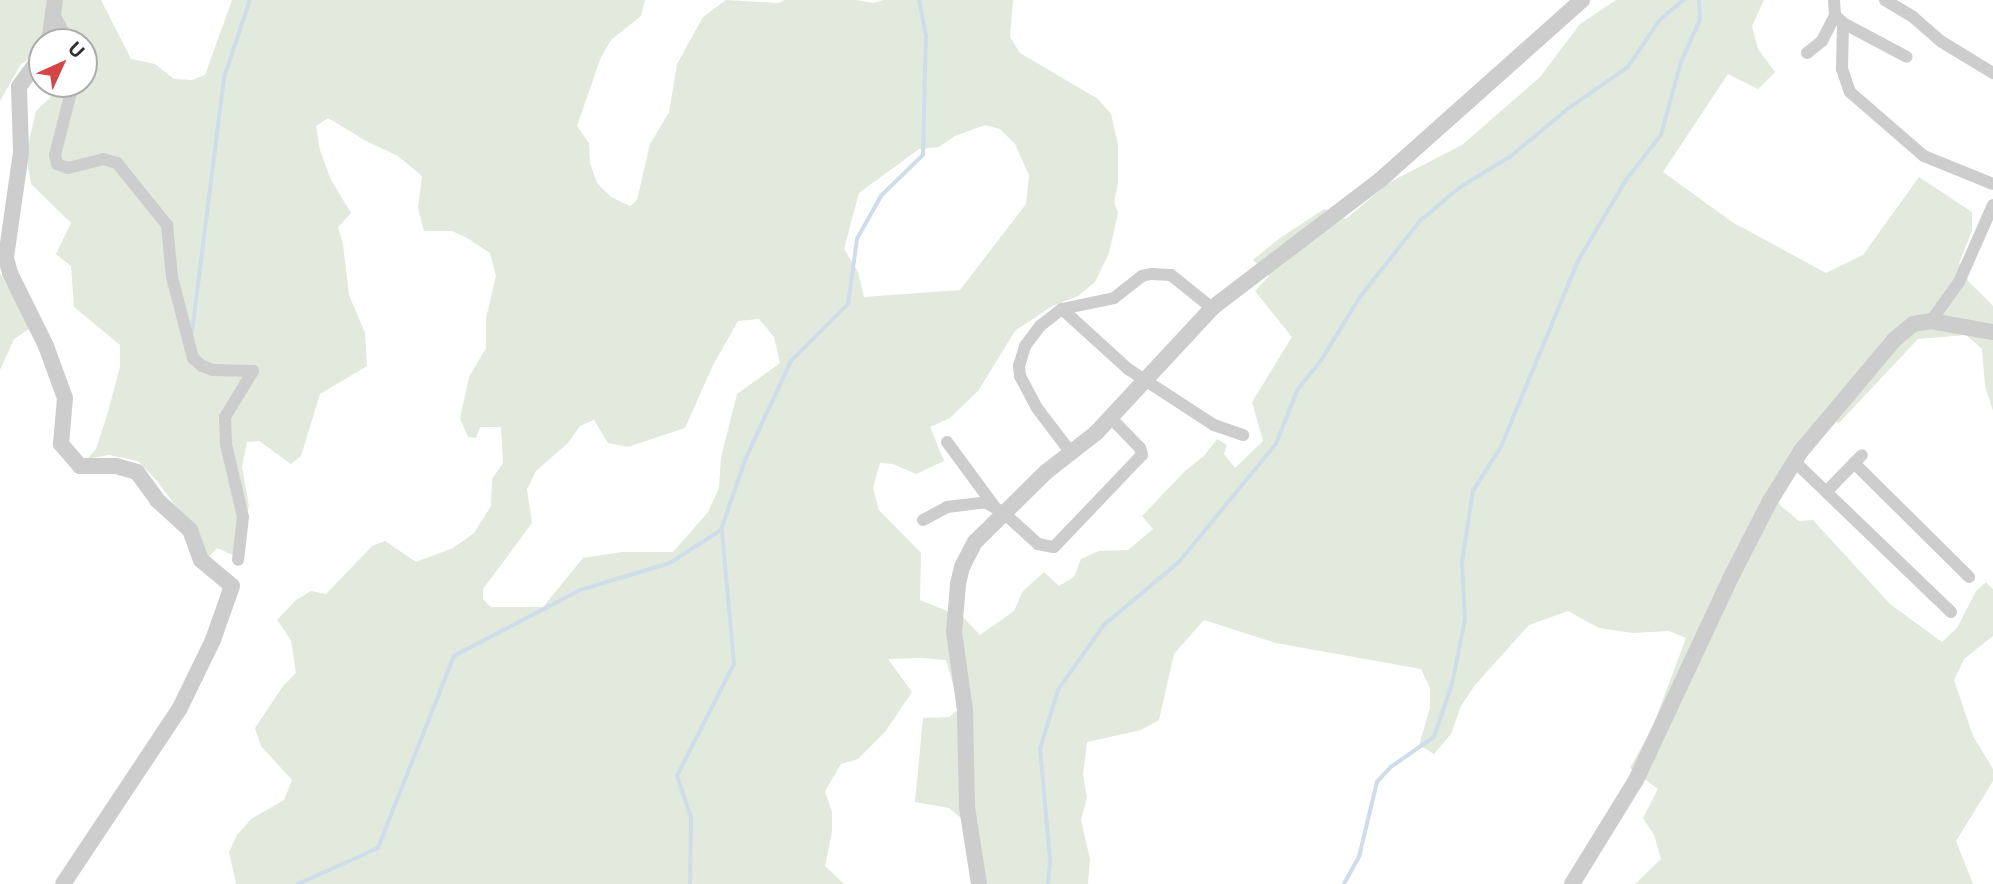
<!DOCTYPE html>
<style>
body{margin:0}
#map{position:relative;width:1993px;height:884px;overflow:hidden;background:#fff;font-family:"Noto Sans",sans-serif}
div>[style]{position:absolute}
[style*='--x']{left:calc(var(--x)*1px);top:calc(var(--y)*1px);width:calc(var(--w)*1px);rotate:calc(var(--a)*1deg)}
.green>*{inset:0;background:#e2e9dd}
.stream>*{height:3.5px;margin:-1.75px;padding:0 1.75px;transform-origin:1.75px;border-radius:1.75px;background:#cedde9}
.minor>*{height:12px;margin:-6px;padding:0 6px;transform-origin:6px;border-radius:6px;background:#cdcdcd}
.tertiary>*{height:16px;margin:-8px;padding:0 8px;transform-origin:8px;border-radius:8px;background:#cdcdcd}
span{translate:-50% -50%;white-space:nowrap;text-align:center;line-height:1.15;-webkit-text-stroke:7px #fff;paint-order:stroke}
.north{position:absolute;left:28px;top:28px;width:70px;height:70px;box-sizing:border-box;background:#fff;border:2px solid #acacac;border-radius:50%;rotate:45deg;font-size:19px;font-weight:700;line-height:28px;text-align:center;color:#303030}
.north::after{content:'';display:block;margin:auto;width:24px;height:32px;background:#d54544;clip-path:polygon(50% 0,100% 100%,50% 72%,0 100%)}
</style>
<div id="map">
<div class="green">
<i style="clip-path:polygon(evenodd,0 0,101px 0,131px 59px,155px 64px,174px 79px,192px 80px,205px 75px,232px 0,645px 0,641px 16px,611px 40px,601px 57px,577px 126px,589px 143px,590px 163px,597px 183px,611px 197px,630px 206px,637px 200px,650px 144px,669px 112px,677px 64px,703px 17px,726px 0,779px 3px,785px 0,857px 0,873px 3px,884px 0,1013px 0,1010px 37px,1020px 53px,1098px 99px,1111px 114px,1118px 144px,1118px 183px,1114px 202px,1118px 213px,1109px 253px,1095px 282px,1078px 296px,1052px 306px,1015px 331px,978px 391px,950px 418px,930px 427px,944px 461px,916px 474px,893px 464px,880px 463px,873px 488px,879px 510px,921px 553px,920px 600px,964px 618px,980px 635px,1014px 611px,1023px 591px,1044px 572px,1059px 586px,1074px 577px,1081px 559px,1099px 551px,1128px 550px,1153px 529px,1142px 516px,1185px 471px,1204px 456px,1217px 439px,1227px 445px,1224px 454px,1235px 468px,1263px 441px,1252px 402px,1292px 337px,1255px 291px,1269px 276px,1253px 260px,1280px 238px,1324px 209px,1346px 219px,1388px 183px,1462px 145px,1540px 77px,1580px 24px,1616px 0,1764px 0,1752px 26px,1758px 49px,1775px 72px,1758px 89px,1728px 74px,1663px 172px,1732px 222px,1826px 273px,1863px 255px,1919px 177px,1972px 212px,1972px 231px,1959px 263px,1969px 282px,1993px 306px,1993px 411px,1985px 386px,1982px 349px,1966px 335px,1918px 339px,1839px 423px,1822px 415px,1769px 489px,1781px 506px,1799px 521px,1813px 520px,1890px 604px,1942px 642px,1957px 628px,1976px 591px,1986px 582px,1993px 589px,1993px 636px,1964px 659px,1954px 680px,1973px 736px,1993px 769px,1993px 781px,1956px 841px,1973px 884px,1635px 884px,1661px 859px,1654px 835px,1643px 818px,1658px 789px,1630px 768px,1653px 726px,1686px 638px,1669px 631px,1633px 633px,1599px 628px,1568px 611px,1529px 625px,1475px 685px,1461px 706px,1451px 734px,1434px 754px,1419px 745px,1430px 708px,1430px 688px,1421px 669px,1276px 643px,1204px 620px,1174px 654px,1159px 720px,1141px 730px,1087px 742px,1083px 774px,1087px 798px,1081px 820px,1090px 859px,1088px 884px,973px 884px,962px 819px,949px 808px,915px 802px,923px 718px,949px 717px,960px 708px,946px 660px,921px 658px,888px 659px,912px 692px,885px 732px,858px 759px,841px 764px,825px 791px,832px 812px,832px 832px,825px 866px,844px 884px,236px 884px,229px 852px,237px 835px,251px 819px,284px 800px,292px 780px,261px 746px,255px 728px,283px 686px,296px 673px,291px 640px,277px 620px,296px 600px,311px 591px,326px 594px,372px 546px,385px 541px,416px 562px,453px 548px,474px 533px,491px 506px,492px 479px,503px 463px,501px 427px,480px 427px,476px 438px,468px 437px,460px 418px,469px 377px,486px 348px,486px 318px,496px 276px,490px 253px,467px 238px,452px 231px,424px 231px,418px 208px,422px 176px,398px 156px,366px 141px,328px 118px,316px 126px,320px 150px,331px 180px,351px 213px,338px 227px,343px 244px,349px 295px,365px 333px,367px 366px,320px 394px,301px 456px,291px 464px,259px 441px,247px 442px,242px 467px,249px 506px,239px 535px,237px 557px,217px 548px,208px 558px,190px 526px,158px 482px,138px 461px,109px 455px,87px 459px,96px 449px,108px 412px,120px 367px,120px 345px,74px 307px,71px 266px,56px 254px,71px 223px,31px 184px,26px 154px,36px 111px,50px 98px,53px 84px,84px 84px,84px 42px,42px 42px,42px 71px,30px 59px,21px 64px,0 101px,0 0,985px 125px,1000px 129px,1015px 144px,1029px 175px,1026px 204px,960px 290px,864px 297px,858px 272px,844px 249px,859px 193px,919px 149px,939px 147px,955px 136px,985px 125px,0 0,759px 319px,774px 337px,780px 363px,737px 394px,721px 457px,719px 488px,708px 512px,673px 552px,622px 552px,583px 558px,543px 607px,491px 607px,483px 599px,483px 589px,532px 523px,527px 489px,536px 471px,568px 443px,580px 426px,594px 420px,608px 443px,628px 447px,685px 428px,713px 365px,738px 321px,759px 319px)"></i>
<i style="clip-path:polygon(0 265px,0 273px,32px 327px,14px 339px,0 370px)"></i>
</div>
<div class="stream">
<i style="--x:192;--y:332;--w:256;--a:-82.8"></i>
<i style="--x:224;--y:78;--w:82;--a:-71.6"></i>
<i style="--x:298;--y:884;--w:88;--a:-24.2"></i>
<i style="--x:378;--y:848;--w:206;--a:-68.4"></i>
<i style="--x:454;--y:656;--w:142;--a:-27.6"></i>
<i style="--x:580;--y:590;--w:94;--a:-16.7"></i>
<i style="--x:670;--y:563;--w:61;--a:-32.9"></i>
<i style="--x:721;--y:530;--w:76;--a:-70.9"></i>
<i style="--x:746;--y:458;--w:107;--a:-65.1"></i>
<i style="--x:791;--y:361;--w:81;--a:-45"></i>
<i style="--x:848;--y:304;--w:66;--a:-82.1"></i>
<i style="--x:857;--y:239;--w:49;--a:-60.8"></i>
<i style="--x:881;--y:196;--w:59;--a:-44.3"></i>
<i style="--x:923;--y:155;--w:119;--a:-88.6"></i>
<i style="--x:926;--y:36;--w:37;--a:-101"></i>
<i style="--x:690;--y:884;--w:66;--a:-89.1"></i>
<i style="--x:691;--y:818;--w:44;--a:-108.4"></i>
<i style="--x:677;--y:776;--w:126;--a:-63"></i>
<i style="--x:734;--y:664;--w:134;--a:-95.2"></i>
<i style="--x:1048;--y:884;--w:24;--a:-85"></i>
<i style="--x:1050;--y:860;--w:111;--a:-95.1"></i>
<i style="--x:1040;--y:749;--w:62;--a:-73"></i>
<i style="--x:1058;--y:690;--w:80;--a:-54.7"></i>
<i style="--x:1104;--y:625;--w:98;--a:-40"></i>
<i style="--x:1179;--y:562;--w:153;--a:-50.6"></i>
<i style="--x:1276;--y:444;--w:59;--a:-68.2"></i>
<i style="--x:1298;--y:389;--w:38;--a:-51"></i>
<i style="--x:1322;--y:359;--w:73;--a:-58.5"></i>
<i style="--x:1360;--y:297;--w:97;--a:-51.7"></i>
<i style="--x:1420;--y:221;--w:51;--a:-40.2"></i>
<i style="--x:1459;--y:188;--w:61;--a:-31.6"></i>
<i style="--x:1511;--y:156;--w:75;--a:-39.6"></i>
<i style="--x:1569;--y:108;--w:72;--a:-34.8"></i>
<i style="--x:1628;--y:67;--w:55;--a:-56"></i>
<i style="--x:1659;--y:21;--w:32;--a:-41"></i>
<i style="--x:1344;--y:884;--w:31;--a:-61"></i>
<i style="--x:1359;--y:857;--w:77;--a:-76.5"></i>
<i style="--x:1377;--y:782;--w:21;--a:-47"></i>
<i style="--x:1391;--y:767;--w:52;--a:-34.9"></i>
<i style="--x:1434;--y:737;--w:56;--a:-71.2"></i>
<i style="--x:1452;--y:684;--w:65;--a:-78.5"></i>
<i style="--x:1465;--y:620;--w:58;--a:-93"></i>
<i style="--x:1462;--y:562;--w:72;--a:-81.2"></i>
<i style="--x:1473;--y:491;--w:52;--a:-57.5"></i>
<i style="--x:1501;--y:447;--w:201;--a:-67.5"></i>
<i style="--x:1578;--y:261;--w:94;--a:-59.3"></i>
<i style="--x:1626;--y:180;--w:57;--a:-52.1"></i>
<i style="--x:1661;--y:135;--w:76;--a:-74.7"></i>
<i style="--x:1681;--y:62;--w:46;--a:-65.7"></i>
<i style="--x:1700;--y:20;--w:20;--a:-93"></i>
</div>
<div class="minor">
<i style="--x:1834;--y:0;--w:15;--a:86"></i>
<i style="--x:1835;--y:15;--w:11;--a:45"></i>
<i style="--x:1843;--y:23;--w:46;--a:91.2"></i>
<i style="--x:1842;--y:69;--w:24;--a:71"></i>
<i style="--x:1850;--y:92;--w:98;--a:40.9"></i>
<i style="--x:1924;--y:156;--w:74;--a:22.1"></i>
<i style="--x:1885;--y:0;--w:33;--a:31"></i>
<i style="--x:1913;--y:17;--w:38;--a:41"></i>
<i style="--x:1942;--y:42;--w:60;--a:31.3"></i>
<i style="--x:54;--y:14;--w:32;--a:62"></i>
<i style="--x:1843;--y:23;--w:72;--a:28"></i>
<i style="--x:1807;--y:53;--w:19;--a:-39"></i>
<i style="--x:1822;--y:41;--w:29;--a:-63"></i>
<i style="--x:73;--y:84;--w:73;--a:104.2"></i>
<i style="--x:55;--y:155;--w:9;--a:77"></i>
<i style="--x:57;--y:164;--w:12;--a:20"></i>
<i style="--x:68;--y:168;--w:36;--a:-14"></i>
<i style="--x:103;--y:159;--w:15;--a:16"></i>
<i style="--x:117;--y:163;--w:80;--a:51.1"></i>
<i style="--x:167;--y:225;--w:52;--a:84.5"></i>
<i style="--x:172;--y:277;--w:84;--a:75.5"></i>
<i style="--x:193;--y:358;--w:12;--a:42"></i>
<i style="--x:202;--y:366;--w:12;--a:20"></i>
<i style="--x:213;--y:370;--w:40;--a:1.4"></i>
<i style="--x:253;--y:371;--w:54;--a:121.3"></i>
<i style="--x:225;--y:417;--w:27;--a:88"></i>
<i style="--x:226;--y:444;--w:75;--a:76.9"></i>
<i style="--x:243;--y:517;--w:43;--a:96.6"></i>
<i style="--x:1062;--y:309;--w:89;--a:42.3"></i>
<i style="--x:1128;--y:369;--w:103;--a:33.1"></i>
<i style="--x:1214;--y:425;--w:31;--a:19"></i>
<i style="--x:1931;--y:321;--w:48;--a:-54.3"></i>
<i style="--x:1959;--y:282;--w:84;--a:-66.2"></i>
<i style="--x:947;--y:442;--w:79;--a:53.7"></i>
<i style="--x:1072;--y:454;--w:58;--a:-127.3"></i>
<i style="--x:1037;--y:408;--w:36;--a:-118"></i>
<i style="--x:1020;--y:376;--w:10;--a:-96"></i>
<i style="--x:1019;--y:366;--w:21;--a:-73"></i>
<i style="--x:1025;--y:346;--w:25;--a:-53"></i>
<i style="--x:1040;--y:326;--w:28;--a:-38"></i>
<i style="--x:1062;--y:309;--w:53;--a:-11.9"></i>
<i style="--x:1114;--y:298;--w:36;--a:-38"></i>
<i style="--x:1142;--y:276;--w:9;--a:-13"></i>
<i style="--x:1151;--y:274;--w:20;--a:3"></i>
<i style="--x:1171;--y:275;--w:53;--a:38.8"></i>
<i style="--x:1794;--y:461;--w:218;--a:43.9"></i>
<i style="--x:1854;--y:463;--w:162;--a:44.7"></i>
<i style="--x:1827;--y:491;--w:50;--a:-45.8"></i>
<i style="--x:923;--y:520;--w:27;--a:-28"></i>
<i style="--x:947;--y:507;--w:38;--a:-7"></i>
<i style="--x:985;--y:502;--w:22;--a:30"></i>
<i style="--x:1004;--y:513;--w:46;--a:42.4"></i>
<i style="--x:1038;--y:544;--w:16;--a:11"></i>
<i style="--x:1054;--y:547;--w:127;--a:-46.3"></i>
<i style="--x:1142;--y:455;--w:7;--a:-106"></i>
<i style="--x:1140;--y:448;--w:43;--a:-134.1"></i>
</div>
<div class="tertiary">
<i style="--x:49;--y:42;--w:42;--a:-81.9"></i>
<i style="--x:42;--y:55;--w:39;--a:126"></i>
<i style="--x:19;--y:87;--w:65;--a:88.2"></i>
<i style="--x:21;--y:152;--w:107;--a:98.1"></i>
<i style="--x:6;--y:258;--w:16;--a:75"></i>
<i style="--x:10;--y:273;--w:81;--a:63.7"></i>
<i style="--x:46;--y:346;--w:55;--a:69.9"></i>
<i style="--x:65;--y:398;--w:46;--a:95"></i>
<i style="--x:61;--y:444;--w:29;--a:49"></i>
<i style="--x:80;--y:466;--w:36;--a:0"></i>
<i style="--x:116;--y:466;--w:22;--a:16"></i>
<i style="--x:137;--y:472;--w:34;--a:54"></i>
<i style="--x:157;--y:500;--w:45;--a:42.3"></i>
<i style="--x:190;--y:530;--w:32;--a:70"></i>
<i style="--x:201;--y:560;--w:40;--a:40"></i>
<i style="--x:232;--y:586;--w:57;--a:109.4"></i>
<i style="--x:213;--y:640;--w:76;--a:115.9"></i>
<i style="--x:180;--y:708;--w:211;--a:123.6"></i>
<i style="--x:979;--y:884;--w:78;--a:-98.9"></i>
<i style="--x:967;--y:807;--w:97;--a:-91.2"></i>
<i style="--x:965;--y:710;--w:79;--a:-98"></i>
<i style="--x:954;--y:632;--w:48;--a:-85.2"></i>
<i style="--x:958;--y:584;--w:17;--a:-77"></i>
<i style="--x:962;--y:567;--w:28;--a:-63"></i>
<i style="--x:975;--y:542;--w:100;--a:-44.6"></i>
<i style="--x:1046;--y:472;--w:63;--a:-38"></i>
<i style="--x:1096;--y:433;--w:171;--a:-47.1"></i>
<i style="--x:1212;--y:308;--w:210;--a:-37.3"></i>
<i style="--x:1379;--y:181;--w:272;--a:-41.7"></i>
<i style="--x:1572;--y:884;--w:122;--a:-58.4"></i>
<i style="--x:1636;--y:780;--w:222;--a:-64.9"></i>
<i style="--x:1730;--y:579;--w:88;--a:-62.9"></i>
<i style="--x:1770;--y:501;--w:59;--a:-58.2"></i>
<i style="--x:1801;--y:451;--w:145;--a:-50"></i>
<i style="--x:1894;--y:340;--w:25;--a:-40"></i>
<i style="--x:1913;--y:324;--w:18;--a:-9"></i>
<i style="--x:1931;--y:321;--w:63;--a:10.1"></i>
</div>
<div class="north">U</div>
</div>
